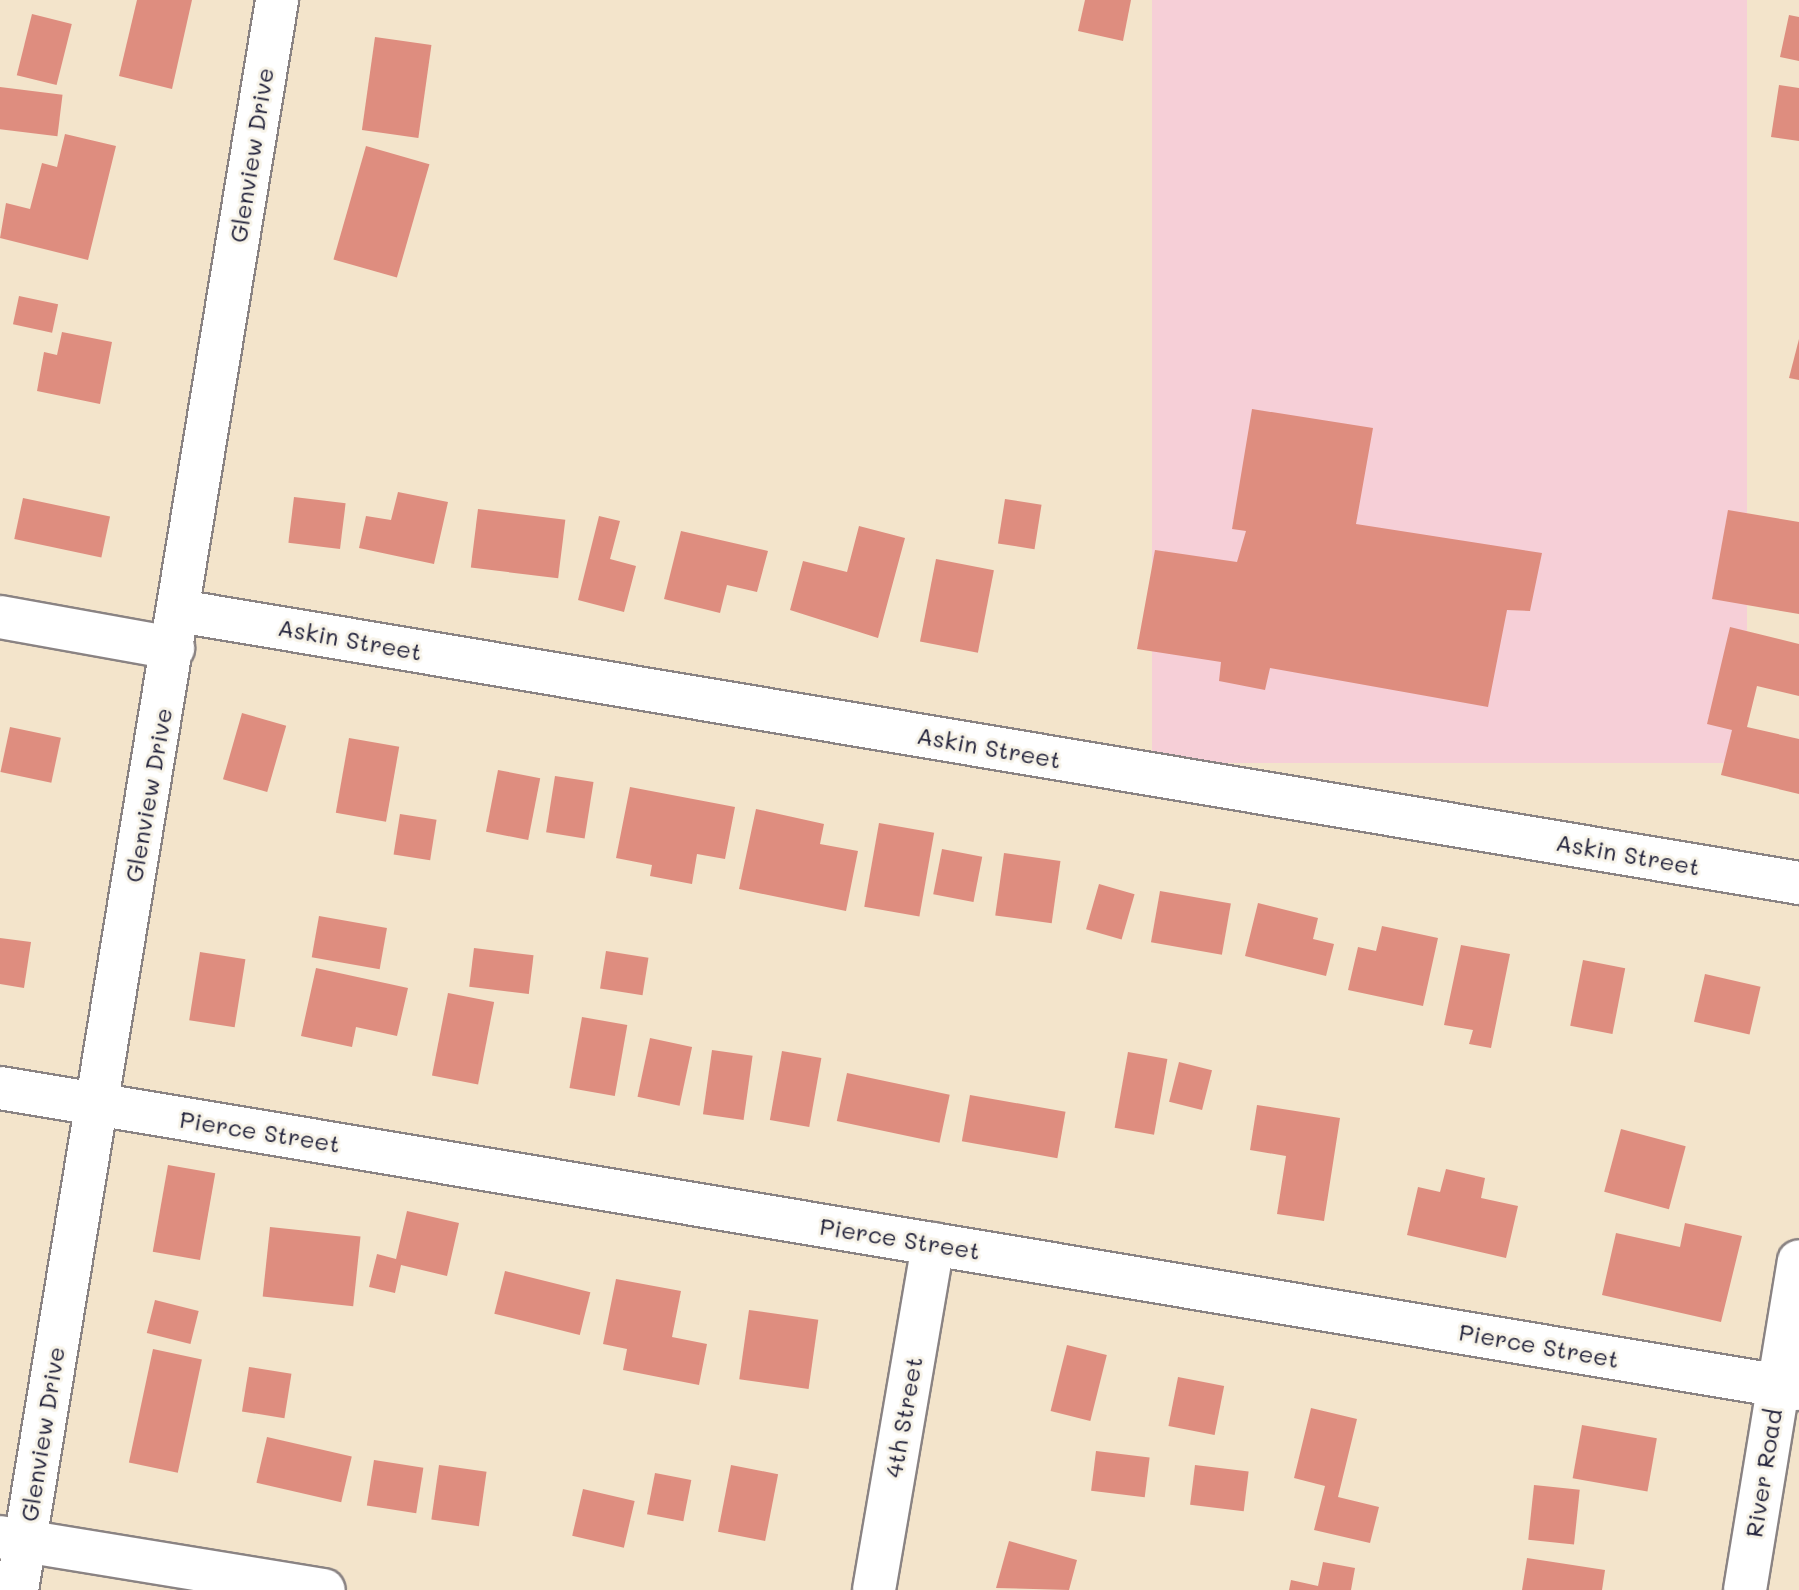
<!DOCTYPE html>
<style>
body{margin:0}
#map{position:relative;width:1799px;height:1590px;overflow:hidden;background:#f3e4cb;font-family:Mali,sans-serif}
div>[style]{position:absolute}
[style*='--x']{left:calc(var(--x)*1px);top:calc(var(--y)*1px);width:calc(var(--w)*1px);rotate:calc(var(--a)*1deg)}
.built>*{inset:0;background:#f6cfd7;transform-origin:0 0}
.building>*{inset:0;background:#de8d7f;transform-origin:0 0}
.roads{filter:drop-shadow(2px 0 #8a8383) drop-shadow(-2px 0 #8a8383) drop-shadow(0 2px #8a8383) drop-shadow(0 -2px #8a8383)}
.minor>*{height:42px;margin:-21px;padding:0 21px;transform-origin:21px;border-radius:21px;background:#fff}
span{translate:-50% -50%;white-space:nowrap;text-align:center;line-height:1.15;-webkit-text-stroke:6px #f7f3e8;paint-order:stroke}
.street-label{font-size:24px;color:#22223b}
</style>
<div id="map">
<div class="built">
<i style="left:1152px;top:0;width:595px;height:763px"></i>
</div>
<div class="building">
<i style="clip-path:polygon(137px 0,192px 0,172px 89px,119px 76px)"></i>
<i style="clip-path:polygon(1085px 0,1131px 0,1123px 41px,1078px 31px)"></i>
<i style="left:32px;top:14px;width:41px;height:63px;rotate:14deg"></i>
<i style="clip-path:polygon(1789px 15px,1799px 17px,1799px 61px,1780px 57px)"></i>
<i style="left:375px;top:37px;width:57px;height:94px;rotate:8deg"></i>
<i style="clip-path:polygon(1779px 85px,1799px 88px,1799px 141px,1771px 137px)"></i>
<i style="left:0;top:87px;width:63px;height:42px;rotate:7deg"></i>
<i style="clip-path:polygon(65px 134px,116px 146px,88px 260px,0 238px,6px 203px,30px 209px,42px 163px,57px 167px)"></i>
<i style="left:366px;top:146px;width:66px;height:118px;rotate:16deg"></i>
<i style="left:19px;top:296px;width:40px;height:29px;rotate:12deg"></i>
<i style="clip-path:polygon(62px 332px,112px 342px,100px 404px,37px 391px,44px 352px,57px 355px)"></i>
<i style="clip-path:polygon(1799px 339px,1799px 380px,1789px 378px)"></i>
<i style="clip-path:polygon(1252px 409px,1373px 428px,1356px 524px,1542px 553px,1530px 611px,1507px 610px,1488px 707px,1270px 668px,1265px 690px,1219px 681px,1221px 662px,1137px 649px,1155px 550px,1237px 562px,1246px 531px,1232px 529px)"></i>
<i style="clip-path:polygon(398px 492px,448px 502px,434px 564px,359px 548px,366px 516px,391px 520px)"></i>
<i style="left:294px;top:497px;width:52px;height:46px;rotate:7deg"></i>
<i style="left:23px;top:498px;width:89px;height:42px;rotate:12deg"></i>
<i style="left:1005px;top:499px;width:37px;height:45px;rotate:9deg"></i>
<i style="left:478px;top:509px;width:88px;height:59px;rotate:7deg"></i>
<i style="clip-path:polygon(1728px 510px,1799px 522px,1799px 614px,1712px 599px)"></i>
<i style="clip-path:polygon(599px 516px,620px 521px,610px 559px,636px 566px,624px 612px,578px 600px)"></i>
<i style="clip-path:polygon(859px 526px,905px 538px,878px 638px,790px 610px,803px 561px,847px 572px)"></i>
<i style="clip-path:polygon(681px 531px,768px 551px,757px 592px,727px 585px,720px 613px,664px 599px)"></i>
<i style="left:936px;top:559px;width:59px;height:84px;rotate:11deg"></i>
<i style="clip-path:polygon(1730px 627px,1799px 644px,1799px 696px,1757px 686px,1747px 727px,1799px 739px,1799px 794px,1721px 775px,1732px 730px,1707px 724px)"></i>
<i style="left:242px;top:713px;width:46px;height:69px;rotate:16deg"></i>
<i style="left:10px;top:727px;width:52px;height:46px;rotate:12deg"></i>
<i style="left:349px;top:738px;width:51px;height:76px;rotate:10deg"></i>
<i style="left:498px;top:770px;width:43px;height:63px;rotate:11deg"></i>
<i style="left:555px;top:776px;width:39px;height:57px;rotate:9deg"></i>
<i style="clip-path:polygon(630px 787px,735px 807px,725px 859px,697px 854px,692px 884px,650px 876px,652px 865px,616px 858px)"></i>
<i style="clip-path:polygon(756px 809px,824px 824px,820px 844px,858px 851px,846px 911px,739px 889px)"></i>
<i style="left:400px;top:814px;width:37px;height:41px;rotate:9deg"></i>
<i style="left:879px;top:823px;width:56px;height:85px;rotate:10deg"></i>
<i style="left:942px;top:849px;width:41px;height:46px;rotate:11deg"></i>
<i style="left:1004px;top:853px;width:57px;height:63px;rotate:8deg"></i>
<i style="left:1099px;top:884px;width:37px;height:47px;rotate:16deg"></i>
<i style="left:1160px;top:891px;width:72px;height:52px;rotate:10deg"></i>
<i style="clip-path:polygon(1258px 903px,1318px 918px,1313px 939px,1334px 944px,1326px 976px,1245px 956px)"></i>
<i style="left:319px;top:916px;width:69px;height:42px;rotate:10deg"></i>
<i style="clip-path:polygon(1382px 926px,1438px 938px,1423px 1006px,1348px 990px,1358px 947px,1376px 951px)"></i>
<i style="clip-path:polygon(0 938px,31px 942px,24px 988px,0 984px)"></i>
<i style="clip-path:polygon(1461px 945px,1510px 954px,1491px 1048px,1469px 1044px,1473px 1030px,1444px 1025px)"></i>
<i style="left:474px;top:948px;width:60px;height:39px;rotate:7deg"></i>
<i style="left:606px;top:951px;width:43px;height:38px;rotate:9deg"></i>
<i style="left:200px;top:952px;width:46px;height:69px;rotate:9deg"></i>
<i style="left:1583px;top:960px;width:43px;height:67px;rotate:11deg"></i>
<i style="clip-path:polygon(316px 968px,408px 988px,397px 1036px,356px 1027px,352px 1047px,301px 1036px)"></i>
<i style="left:1705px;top:974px;width:57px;height:49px;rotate:13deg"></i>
<i style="left:448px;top:993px;width:47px;height:84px;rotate:11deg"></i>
<i style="left:582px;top:1017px;width:46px;height:72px;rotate:10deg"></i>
<i style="left:650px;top:1038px;width:43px;height:60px;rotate:12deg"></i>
<i style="left:712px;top:1050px;width:41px;height:65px;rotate:8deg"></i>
<i style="left:782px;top:1051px;width:40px;height:70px;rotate:10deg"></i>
<i style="left:1128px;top:1052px;width:40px;height:77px;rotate:10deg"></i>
<i style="left:1179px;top:1062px;width:34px;height:41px;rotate:14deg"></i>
<i style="left:847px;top:1073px;width:105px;height:49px;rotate:12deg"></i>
<i style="left:970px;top:1095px;width:97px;height:47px;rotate:10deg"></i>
<i style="clip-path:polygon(1257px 1105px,1340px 1118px,1324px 1221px,1277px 1214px,1286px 1156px,1250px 1150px)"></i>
<i style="left:1621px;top:1129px;width:67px;height:65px;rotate:15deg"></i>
<i style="left:168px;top:1165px;width:48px;height:88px;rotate:10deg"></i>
<i style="clip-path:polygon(1446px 1169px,1485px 1178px,1481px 1198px,1518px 1206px,1506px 1258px,1407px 1235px,1418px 1187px,1440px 1192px)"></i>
<i style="clip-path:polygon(407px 1211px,459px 1223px,447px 1276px,401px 1265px,395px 1293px,369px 1287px,377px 1254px,396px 1259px)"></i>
<i style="clip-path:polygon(1685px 1223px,1742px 1236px,1721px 1322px,1602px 1295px,1616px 1233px,1680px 1247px)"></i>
<i style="left:270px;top:1227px;width:91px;height:70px;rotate:6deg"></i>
<i style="left:505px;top:1271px;width:88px;height:44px;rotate:14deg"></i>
<i style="clip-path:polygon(616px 1279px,681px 1291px,672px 1337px,707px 1344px,699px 1385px,623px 1370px,627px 1349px,603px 1344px)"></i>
<i style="left:155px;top:1300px;width:45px;height:34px;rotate:14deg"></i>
<i style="left:749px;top:1310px;width:70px;height:70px;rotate:8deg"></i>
<i style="left:1067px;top:1345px;width:41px;height:68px;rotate:14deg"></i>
<i style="left:153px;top:1349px;width:50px;height:116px;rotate:12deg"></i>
<i style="left:249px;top:1367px;width:43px;height:45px;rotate:9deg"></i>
<i style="left:1178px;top:1377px;width:47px;height:50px;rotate:11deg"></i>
<i style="clip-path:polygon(1311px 1408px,1357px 1419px,1338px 1497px,1379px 1507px,1370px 1543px,1314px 1530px,1325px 1486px,1294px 1478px)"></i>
<i style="left:1582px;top:1425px;width:76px;height:54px;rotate:10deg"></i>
<i style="left:267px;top:1437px;width:87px;height:47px;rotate:13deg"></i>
<i style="left:1096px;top:1451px;width:54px;height:40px;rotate:7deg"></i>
<i style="left:374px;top:1460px;width:50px;height:46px;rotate:9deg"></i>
<i style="left:439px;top:1465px;width:48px;height:55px;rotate:8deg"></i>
<i style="left:731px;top:1465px;width:48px;height:68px;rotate:11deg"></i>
<i style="left:1195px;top:1465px;width:54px;height:40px;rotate:7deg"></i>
<i style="left:655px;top:1473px;width:37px;height:42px;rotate:11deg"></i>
<i style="left:1534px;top:1485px;width:46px;height:55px;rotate:6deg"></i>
<i style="left:583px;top:1489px;width:53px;height:48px;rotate:13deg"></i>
<i style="clip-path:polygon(1009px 1541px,1077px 1560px,1069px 1590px,996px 1588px)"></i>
<i style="clip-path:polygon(1527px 1558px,1605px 1570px,1602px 1590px,1522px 1590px)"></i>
<i style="clip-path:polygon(1323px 1562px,1355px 1568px,1351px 1590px,1289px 1590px,1291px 1580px,1318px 1586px)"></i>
</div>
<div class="roads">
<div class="minor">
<i style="--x:179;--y:611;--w:1643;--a:9.53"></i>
<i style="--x:0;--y:617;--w:176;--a:10.2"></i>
<i style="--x:0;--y:1088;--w:1824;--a:9.5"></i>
<i style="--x:0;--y:1537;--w:328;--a:9.3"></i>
<i style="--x:17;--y:1590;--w:1611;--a:-80.71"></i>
<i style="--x:874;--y:1590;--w:351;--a:-80.3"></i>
<i style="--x:1745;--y:1590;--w:333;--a:-80.7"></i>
</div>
</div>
<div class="street-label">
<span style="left:251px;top:155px;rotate:-81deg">Glenview Drive</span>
<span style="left:350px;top:639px;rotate:10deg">Askin Street</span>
<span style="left:989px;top:747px;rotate:10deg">Askin Street</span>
<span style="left:148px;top:795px;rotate:-80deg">Glenview Drive</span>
<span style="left:1628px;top:854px;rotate:10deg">Askin Street</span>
<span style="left:260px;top:1131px;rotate:9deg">Pierce Street</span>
<span style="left:900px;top:1238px;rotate:9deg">Pierce Street</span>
<span style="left:1539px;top:1345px;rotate:10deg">Pierce Street</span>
<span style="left:903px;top:1417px;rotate:-80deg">4th Street</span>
<span style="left:42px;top:1434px;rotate:-81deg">Glenview Drive</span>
<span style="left:1763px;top:1473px;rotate:-81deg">River Road</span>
</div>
</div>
